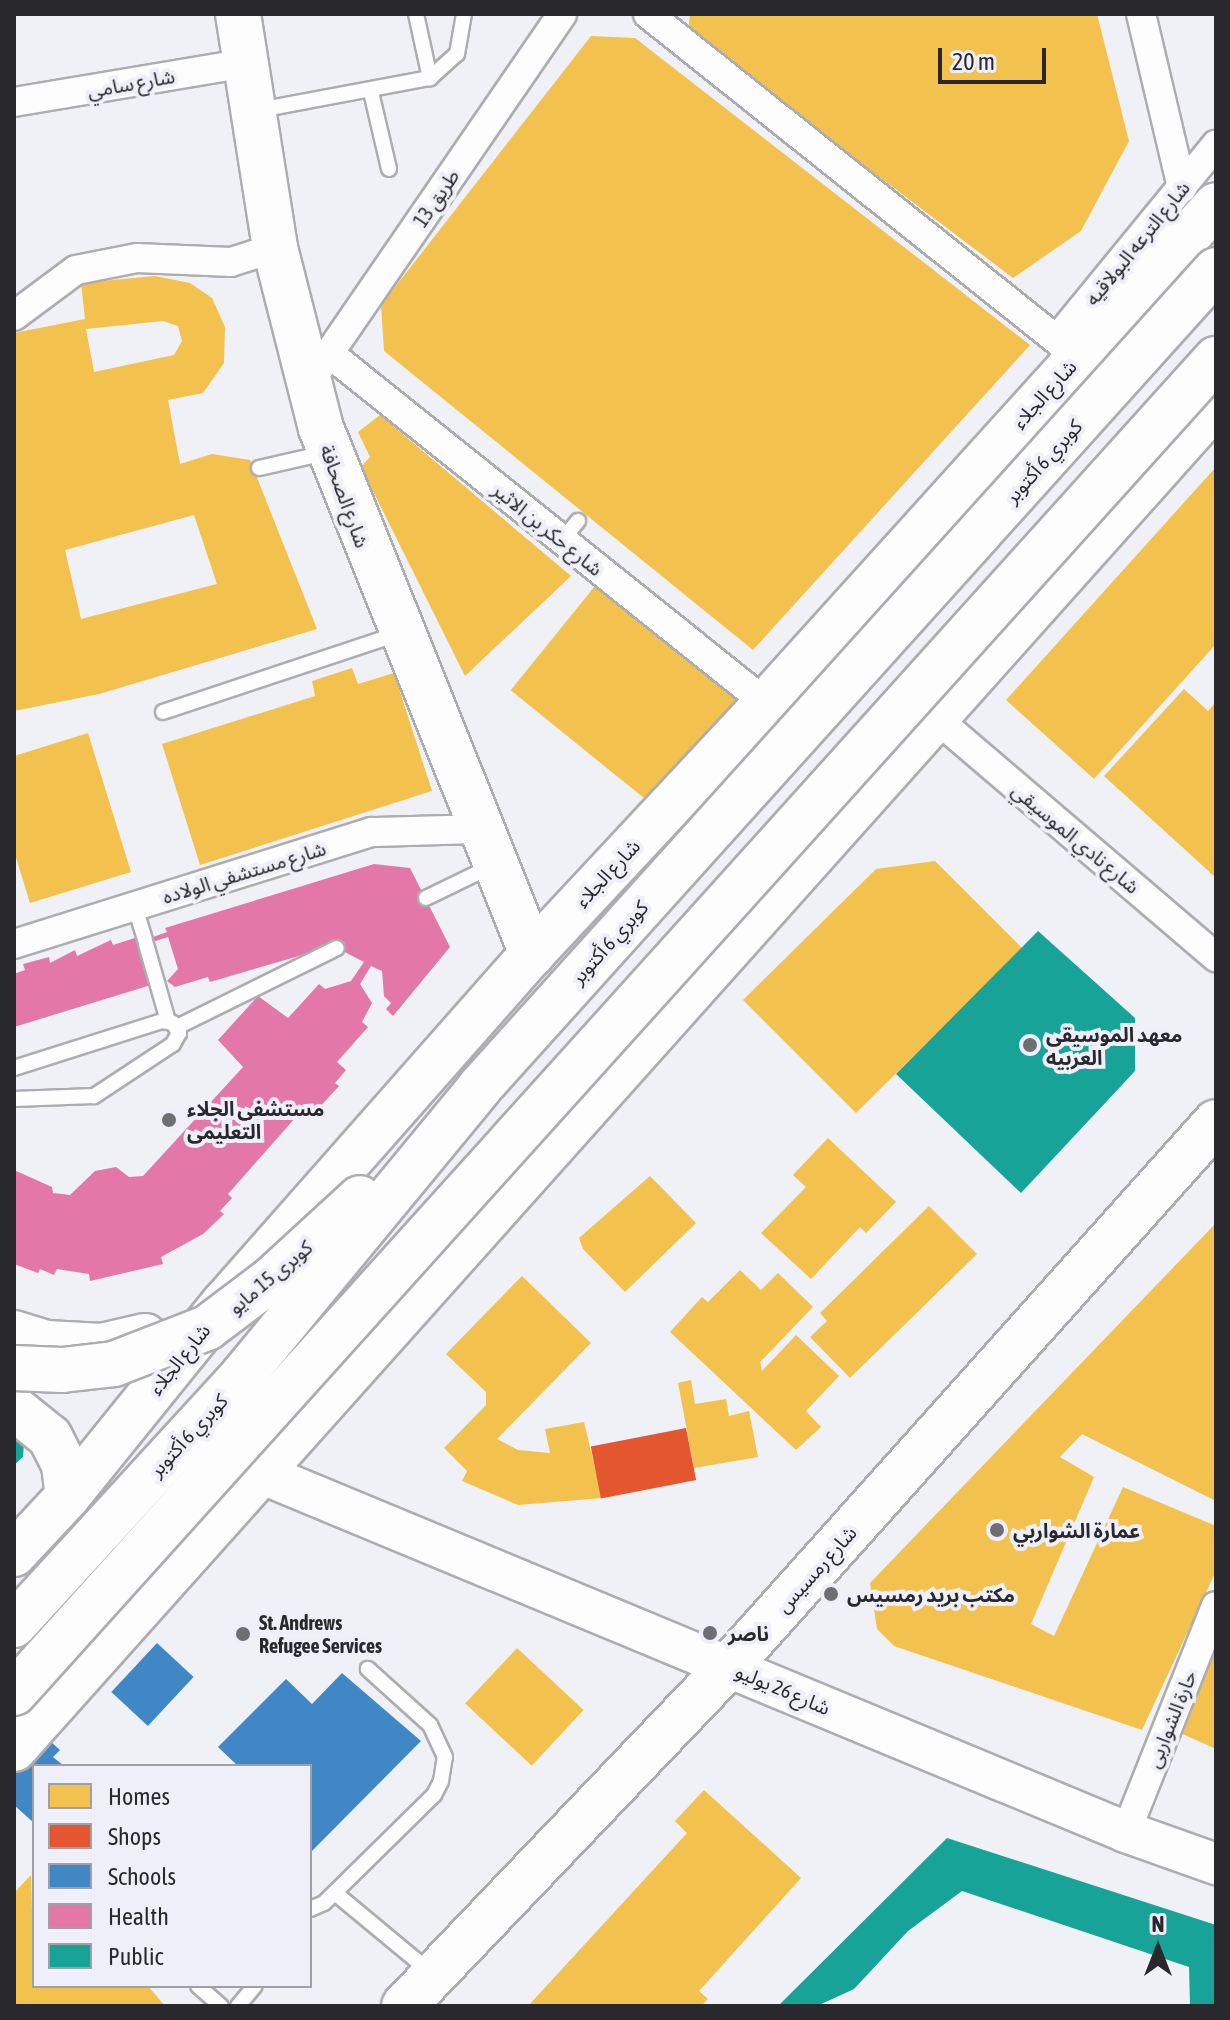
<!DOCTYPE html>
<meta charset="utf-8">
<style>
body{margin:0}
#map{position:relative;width:1230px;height:2020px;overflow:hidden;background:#f0f1f6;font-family:"Asap Condensed","Noto Sans Arabic",sans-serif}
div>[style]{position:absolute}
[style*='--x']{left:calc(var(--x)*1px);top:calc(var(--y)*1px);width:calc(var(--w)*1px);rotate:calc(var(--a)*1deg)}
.homes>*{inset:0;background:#f2c14e;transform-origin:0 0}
.shops>*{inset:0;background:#e4572e;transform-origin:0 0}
.schools>*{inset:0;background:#3f88c5;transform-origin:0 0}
.health>*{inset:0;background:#e377a8}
.public>*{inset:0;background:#17a398}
.roads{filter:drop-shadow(2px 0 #adadb1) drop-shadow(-2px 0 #adadb1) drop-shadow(0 2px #adadb1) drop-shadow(0 -2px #adadb1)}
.lane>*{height:14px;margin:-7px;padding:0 7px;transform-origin:7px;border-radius:7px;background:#fdfdfe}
.street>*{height:28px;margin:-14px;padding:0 14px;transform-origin:14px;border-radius:14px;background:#fdfdfe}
.secondary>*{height:40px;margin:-20px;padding:0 20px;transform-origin:20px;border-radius:20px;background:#fdfdfe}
.primary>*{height:44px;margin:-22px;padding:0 22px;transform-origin:22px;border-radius:22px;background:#fdfdfe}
.bridges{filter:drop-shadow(2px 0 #adadb1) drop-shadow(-2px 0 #adadb1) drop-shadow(0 2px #adadb1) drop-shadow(0 -2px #adadb1)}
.highway-bridge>*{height:44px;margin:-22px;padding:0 22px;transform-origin:22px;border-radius:22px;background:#fdfdfe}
.dots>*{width:22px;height:22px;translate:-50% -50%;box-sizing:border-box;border:4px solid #eeeff8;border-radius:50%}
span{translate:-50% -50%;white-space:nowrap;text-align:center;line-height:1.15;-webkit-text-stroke:8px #eeeff8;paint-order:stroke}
.street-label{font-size:20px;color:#29292d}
.poi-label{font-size:20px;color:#29292d;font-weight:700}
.left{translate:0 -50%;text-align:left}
.frame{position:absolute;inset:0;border:16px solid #29292d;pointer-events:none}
.legend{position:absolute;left:32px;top:1764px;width:280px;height:224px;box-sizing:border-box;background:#eeeff8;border:2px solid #9fa0a7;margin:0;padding:10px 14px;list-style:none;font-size:24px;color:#29292d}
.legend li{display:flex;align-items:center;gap:16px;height:40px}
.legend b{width:40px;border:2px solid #9fa0a7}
.north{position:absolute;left:1118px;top:1908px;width:80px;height:80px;-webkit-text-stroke:6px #eeeff8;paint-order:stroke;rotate:0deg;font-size:22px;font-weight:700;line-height:32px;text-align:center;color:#29292d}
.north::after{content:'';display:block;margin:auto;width:28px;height:36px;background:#29292d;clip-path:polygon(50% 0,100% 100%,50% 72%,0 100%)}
.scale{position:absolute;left:938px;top:48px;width:108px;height:36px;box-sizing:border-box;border:4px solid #29292d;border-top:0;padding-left:10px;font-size:24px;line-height:28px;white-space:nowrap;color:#29292d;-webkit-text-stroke:6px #eeeff8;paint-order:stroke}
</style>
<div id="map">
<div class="homes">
<i style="clip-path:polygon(690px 14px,1097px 14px,1129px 141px,1081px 231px,1013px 278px,688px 32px)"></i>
<i style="clip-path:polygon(591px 36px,635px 38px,1030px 345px,753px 650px,384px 351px,381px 305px)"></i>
<i style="clip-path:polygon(evenodd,155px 276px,190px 283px,212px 298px,225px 327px,224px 363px,203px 393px,168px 400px,180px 464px,212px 454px,250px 460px,317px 629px,99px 694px,14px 711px,14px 333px,85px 319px,81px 283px,155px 276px,163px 321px,178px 326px,182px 341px,174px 355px,94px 372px,86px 329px,163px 321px,155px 276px,194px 515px,217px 584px,81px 619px,65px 550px,194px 515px)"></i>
<i style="clip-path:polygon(380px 415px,571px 576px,465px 676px,361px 467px,370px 457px,358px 432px)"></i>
<i style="clip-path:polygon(1216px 467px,1216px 644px,1094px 779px,1006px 700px)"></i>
<i style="left:595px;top:586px;width:197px;height:134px;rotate:39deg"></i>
<i style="clip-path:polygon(352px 668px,358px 684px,394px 673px,432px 791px,200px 865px,162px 744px,315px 696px,312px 681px)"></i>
<i style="clip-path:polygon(1184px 689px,1208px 711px,1216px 702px,1214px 876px,1104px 776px)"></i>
<i style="clip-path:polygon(88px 733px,131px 872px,30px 903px,14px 851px,14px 756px)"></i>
<i style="clip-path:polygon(935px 861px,1022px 948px,856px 1113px,743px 1000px,876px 869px)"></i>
<i style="clip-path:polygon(828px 1138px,896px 1202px,866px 1233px,860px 1227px,811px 1279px,761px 1233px,806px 1187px,793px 1175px)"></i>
<i style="clip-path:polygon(650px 1176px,696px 1223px,625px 1292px,583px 1249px,579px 1238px)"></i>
<i style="clip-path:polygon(929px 1206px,977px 1254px,850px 1378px,810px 1337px,827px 1321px,820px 1313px)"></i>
<i style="clip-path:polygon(1216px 1223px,1216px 1501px,1082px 1434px,1060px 1457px,1094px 1477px,1031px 1624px,1054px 1636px,1123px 1487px,1216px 1526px,1216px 1571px,1142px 1730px,894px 1646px,877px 1629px,870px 1583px)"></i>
<i style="clip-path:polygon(740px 1270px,761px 1290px,778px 1273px,813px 1307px,760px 1362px,762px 1371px,796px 1335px,839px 1376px,806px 1411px,821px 1427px,796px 1450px,670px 1332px,702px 1297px,708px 1302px)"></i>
<i style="clip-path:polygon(522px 1276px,591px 1343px,497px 1439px,518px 1450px,550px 1453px,545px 1429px,584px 1422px,602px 1498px,518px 1505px,462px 1481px,467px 1471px,444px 1448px,486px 1405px,486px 1392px,446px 1354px)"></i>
<i style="clip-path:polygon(691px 1380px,695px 1404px,726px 1399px,729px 1416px,749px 1411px,758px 1457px,694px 1468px,678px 1383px)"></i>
<i style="clip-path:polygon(1216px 1647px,1216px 1749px,1178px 1732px)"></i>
<i style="left:517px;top:1648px;width:91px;height:76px;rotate:43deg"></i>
<i style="clip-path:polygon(704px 1790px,801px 1878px,699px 1991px,708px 1999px,701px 2006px,528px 2006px,687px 1833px,675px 1821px)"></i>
<i style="clip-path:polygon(31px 1875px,34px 1986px,148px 1986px,165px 2006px,14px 2006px,14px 1893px)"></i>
</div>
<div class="shops">
<i style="left:686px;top:1428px;width:53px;height:97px;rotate:79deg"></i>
</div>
<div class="schools">
<i style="left:157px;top:1643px;width:50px;height:67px;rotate:43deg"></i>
<i style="clip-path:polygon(342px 1673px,421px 1741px,310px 1853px,310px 1766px,238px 1766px,218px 1747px,286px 1679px,312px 1704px)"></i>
<i style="clip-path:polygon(41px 1733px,60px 1750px,53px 1757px,64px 1766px,34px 1766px,34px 1823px,14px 1805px,14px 1763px)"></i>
</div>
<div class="health">
<i style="clip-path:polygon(374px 864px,410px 868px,450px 947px,393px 1016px,386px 1009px,391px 1003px,384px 996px,382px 971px,371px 966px,360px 984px,372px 1003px,362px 1022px,368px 1027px,337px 1062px,346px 1070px,335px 1083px,339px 1086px,317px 1110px,313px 1106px,300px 1120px,296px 1117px,228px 1194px,232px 1198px,220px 1211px,224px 1214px,203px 1234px,161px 1257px,163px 1264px,90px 1281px,89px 1274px,57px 1269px,54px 1275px,40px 1269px,38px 1273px,14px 1264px,14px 1170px,52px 1187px,53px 1193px,70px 1195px,95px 1171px,116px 1167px,129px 1177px,143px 1176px,243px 1067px,218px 1040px,258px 996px,288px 1018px,319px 984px,325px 989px,351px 981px,364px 962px,333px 946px,210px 982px,208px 977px,175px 987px,167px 981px,178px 969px,168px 937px,146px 944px,151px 985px,14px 1027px,14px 974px,25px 970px,23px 964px,49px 957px,50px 963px,75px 950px,77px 956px,111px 940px,113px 945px,138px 937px,139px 942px,167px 932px,165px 928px)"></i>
</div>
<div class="public">
<i style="clip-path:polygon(1038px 931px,1135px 1018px,1135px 1071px,1021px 1193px,896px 1074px)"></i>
<i style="clip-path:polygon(14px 1432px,24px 1443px,23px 1457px,14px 1465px)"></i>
<i style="clip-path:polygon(947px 1838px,1216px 1925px,1216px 2006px,1190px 2006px,1189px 1967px,962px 1891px,908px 1931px,854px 1989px,817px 2006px,778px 2006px)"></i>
</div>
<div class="roads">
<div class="lane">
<i style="--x:416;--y:14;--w:66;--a:77.7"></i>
<i style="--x:371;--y:92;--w:79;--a:76.8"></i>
<i style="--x:259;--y:110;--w:174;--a:-10.6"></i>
<i style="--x:430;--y:78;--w:36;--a:-42"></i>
<i style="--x:457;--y:54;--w:41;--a:-80.1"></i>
<i style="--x:259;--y:468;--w:68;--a:-12.8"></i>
<i style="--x:562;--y:540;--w:25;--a:-50"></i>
<i style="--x:163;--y:712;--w:248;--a:-18.4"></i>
<i style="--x:426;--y:898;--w:73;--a:-25.9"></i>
<i style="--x:135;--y:907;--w:34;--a:73"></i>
<i style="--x:146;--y:944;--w:80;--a:74.1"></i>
<i style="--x:177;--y:1027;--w:178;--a:-26.3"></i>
<i style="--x:14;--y:1068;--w:155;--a:-17.6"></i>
<i style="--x:162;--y:1021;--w:11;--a:10"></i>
<i style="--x:173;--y:1023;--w:12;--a:59"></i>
<i style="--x:179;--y:1033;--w:13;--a:119"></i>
<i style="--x:173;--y:1044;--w:95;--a:146.6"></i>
<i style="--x:94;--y:1096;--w:80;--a:177.9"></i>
<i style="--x:335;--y:1893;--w:124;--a:39.7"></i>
<i style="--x:310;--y:1909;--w:15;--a:-23"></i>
<i style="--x:324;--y:1903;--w:154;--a:-44.5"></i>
<i style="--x:434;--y:1795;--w:16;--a:-63"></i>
<i style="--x:441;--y:1781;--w:24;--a:-81"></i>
<i style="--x:445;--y:1757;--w:35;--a:-115"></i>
<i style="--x:430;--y:1725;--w:84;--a:-137.9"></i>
<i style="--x:198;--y:1986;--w:30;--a:41"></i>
<i style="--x:238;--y:2006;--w:26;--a:-50"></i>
</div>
<div class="street">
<i style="--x:648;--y:14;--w:549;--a:38.56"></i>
<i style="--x:1141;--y:14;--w:179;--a:76.7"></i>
<i style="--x:14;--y:102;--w:236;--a:-9.5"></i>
<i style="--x:14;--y:316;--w:77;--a:-36.6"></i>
<i style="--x:76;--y:270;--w:62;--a:-11.1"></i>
<i style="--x:137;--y:258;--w:94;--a:2.4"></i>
<i style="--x:231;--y:262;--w:46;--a:-17.7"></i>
<i style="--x:1057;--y:339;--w:251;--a:-50.7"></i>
<i style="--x:330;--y:354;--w:558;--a:38.68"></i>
<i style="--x:319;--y:368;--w:429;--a:-55.5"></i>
<i style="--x:937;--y:719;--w:367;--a:40.5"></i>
<i style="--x:14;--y:944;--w:375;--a:-17.4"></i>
<i style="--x:372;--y:832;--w:107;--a:-1.6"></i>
<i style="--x:1126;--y:1832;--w:243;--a:-68.3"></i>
</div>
<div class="secondary">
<i style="--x:263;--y:1474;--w:934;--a:22.53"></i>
<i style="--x:1126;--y:1832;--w:96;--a:19.6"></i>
</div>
<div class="primary">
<i style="--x:238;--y:14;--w:237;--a:81"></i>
<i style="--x:275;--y:248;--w:186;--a:75.7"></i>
<i style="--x:321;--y:428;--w:567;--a:68.14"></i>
<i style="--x:14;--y:1333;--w:34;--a:17"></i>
<i style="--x:47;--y:1343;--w:55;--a:3.1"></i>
<i style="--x:102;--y:1346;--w:44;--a:-13.1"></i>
<i style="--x:14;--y:1408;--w:46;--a:38.9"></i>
<i style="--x:50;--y:1437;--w:31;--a:63"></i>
<i style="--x:64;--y:1465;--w:31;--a:83"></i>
<i style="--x:14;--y:1554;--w:79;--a:-47"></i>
<i style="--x:68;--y:1496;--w:248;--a:-51.1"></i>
<i style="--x:224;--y:1303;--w:465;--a:-48.6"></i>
<i style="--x:532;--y:954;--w:343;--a:-47"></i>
<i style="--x:766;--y:703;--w:671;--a:-47.9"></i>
<i style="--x:14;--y:1749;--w:1804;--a:-48.21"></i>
<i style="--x:404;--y:2006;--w:470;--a:-46.3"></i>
<i style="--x:729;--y:1666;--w:730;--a:-48.16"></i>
</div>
</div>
<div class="bridges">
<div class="highway-bridge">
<i style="--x:14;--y:1368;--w:48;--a:2.4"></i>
<i style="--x:62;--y:1370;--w:52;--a:-6.6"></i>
<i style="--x:114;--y:1364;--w:100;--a:-21.2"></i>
<i style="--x:207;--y:1328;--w:83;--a:-37.1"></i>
<i style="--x:273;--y:1278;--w:118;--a:-42.6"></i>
<i style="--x:14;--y:1625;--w:338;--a:-47.5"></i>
<i style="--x:242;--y:1376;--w:373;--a:-50.5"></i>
<i style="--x:479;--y:1088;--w:1101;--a:-47.98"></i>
<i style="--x:14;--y:1693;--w:1796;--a:-47.98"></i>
</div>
</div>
<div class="dots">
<i style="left:1030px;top:1045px;background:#6f6f73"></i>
<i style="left:169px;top:1120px;background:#6f6f73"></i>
<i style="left:997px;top:1530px;background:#6f6f73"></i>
<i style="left:831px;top:1594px;background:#6f6f73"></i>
<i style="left:710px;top:1633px;background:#6f6f73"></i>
<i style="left:243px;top:1634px;background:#6f6f73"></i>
</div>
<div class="street-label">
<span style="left:131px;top:83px;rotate:-10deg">شارع سامي</span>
<span style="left:436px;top:198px;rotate:-56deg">طريق 13</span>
<span style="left:1137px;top:243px;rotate:-51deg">شارع الترعه البولاقيه</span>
<span style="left:1044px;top:394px;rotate:-48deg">شارع الجلاء</span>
<span style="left:1043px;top:461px;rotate:-48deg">كوبري 6 أكتوبر</span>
<span style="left:345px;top:496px;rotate:70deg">شارع الصحافة</span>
<span style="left:548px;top:529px;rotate:39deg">شارع حكر بن الاثير</span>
<span style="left:1076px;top:838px;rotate:40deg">شارع نادي الموسيقي</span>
<span style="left:244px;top:872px;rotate:-17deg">شارع مستشفي الولاده</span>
<span style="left:607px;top:873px;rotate:-47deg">شارع الجلاء</span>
<span style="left:609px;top:942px;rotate:-48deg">كوبري 6 أكتوبر</span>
<span style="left:270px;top:1277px;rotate:-40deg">كوبرى 15 مايو</span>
<span style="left:179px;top:1359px;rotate:-51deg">شارع الجلاء</span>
<span style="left:188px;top:1435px;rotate:-47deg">كوبري 6 أكتوبر</span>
<span style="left:816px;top:1569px;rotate:-48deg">شارع رمسيس</span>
<span style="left:783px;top:1689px;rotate:23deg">شارع 26 يوليو</span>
<span style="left:1171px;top:1719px;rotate:-68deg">حارة الشواربى</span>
</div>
<div class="poi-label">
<span class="left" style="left:1046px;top:1046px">معهد الموسيقى<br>العربيه</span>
<span class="left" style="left:187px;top:1120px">مستشفى الجلاء<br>التعليمى</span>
<span class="left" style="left:1013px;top:1530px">عمارة الشواربي</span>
<span class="left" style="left:847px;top:1594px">مكتب بريد رمسيس</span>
<span class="left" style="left:259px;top:1634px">St. Andrews<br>Refugee Services</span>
<span class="left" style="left:728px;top:1633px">ناصر</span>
</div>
<div class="frame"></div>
<ul class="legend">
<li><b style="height:22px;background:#f2c14e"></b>Homes</li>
<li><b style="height:22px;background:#e4572e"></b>Shops</li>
<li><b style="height:22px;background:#3f88c5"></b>Schools</li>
<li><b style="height:22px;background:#e377a8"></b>Health</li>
<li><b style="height:22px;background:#17a398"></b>Public</li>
</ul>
<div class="north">N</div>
<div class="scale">20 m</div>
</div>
